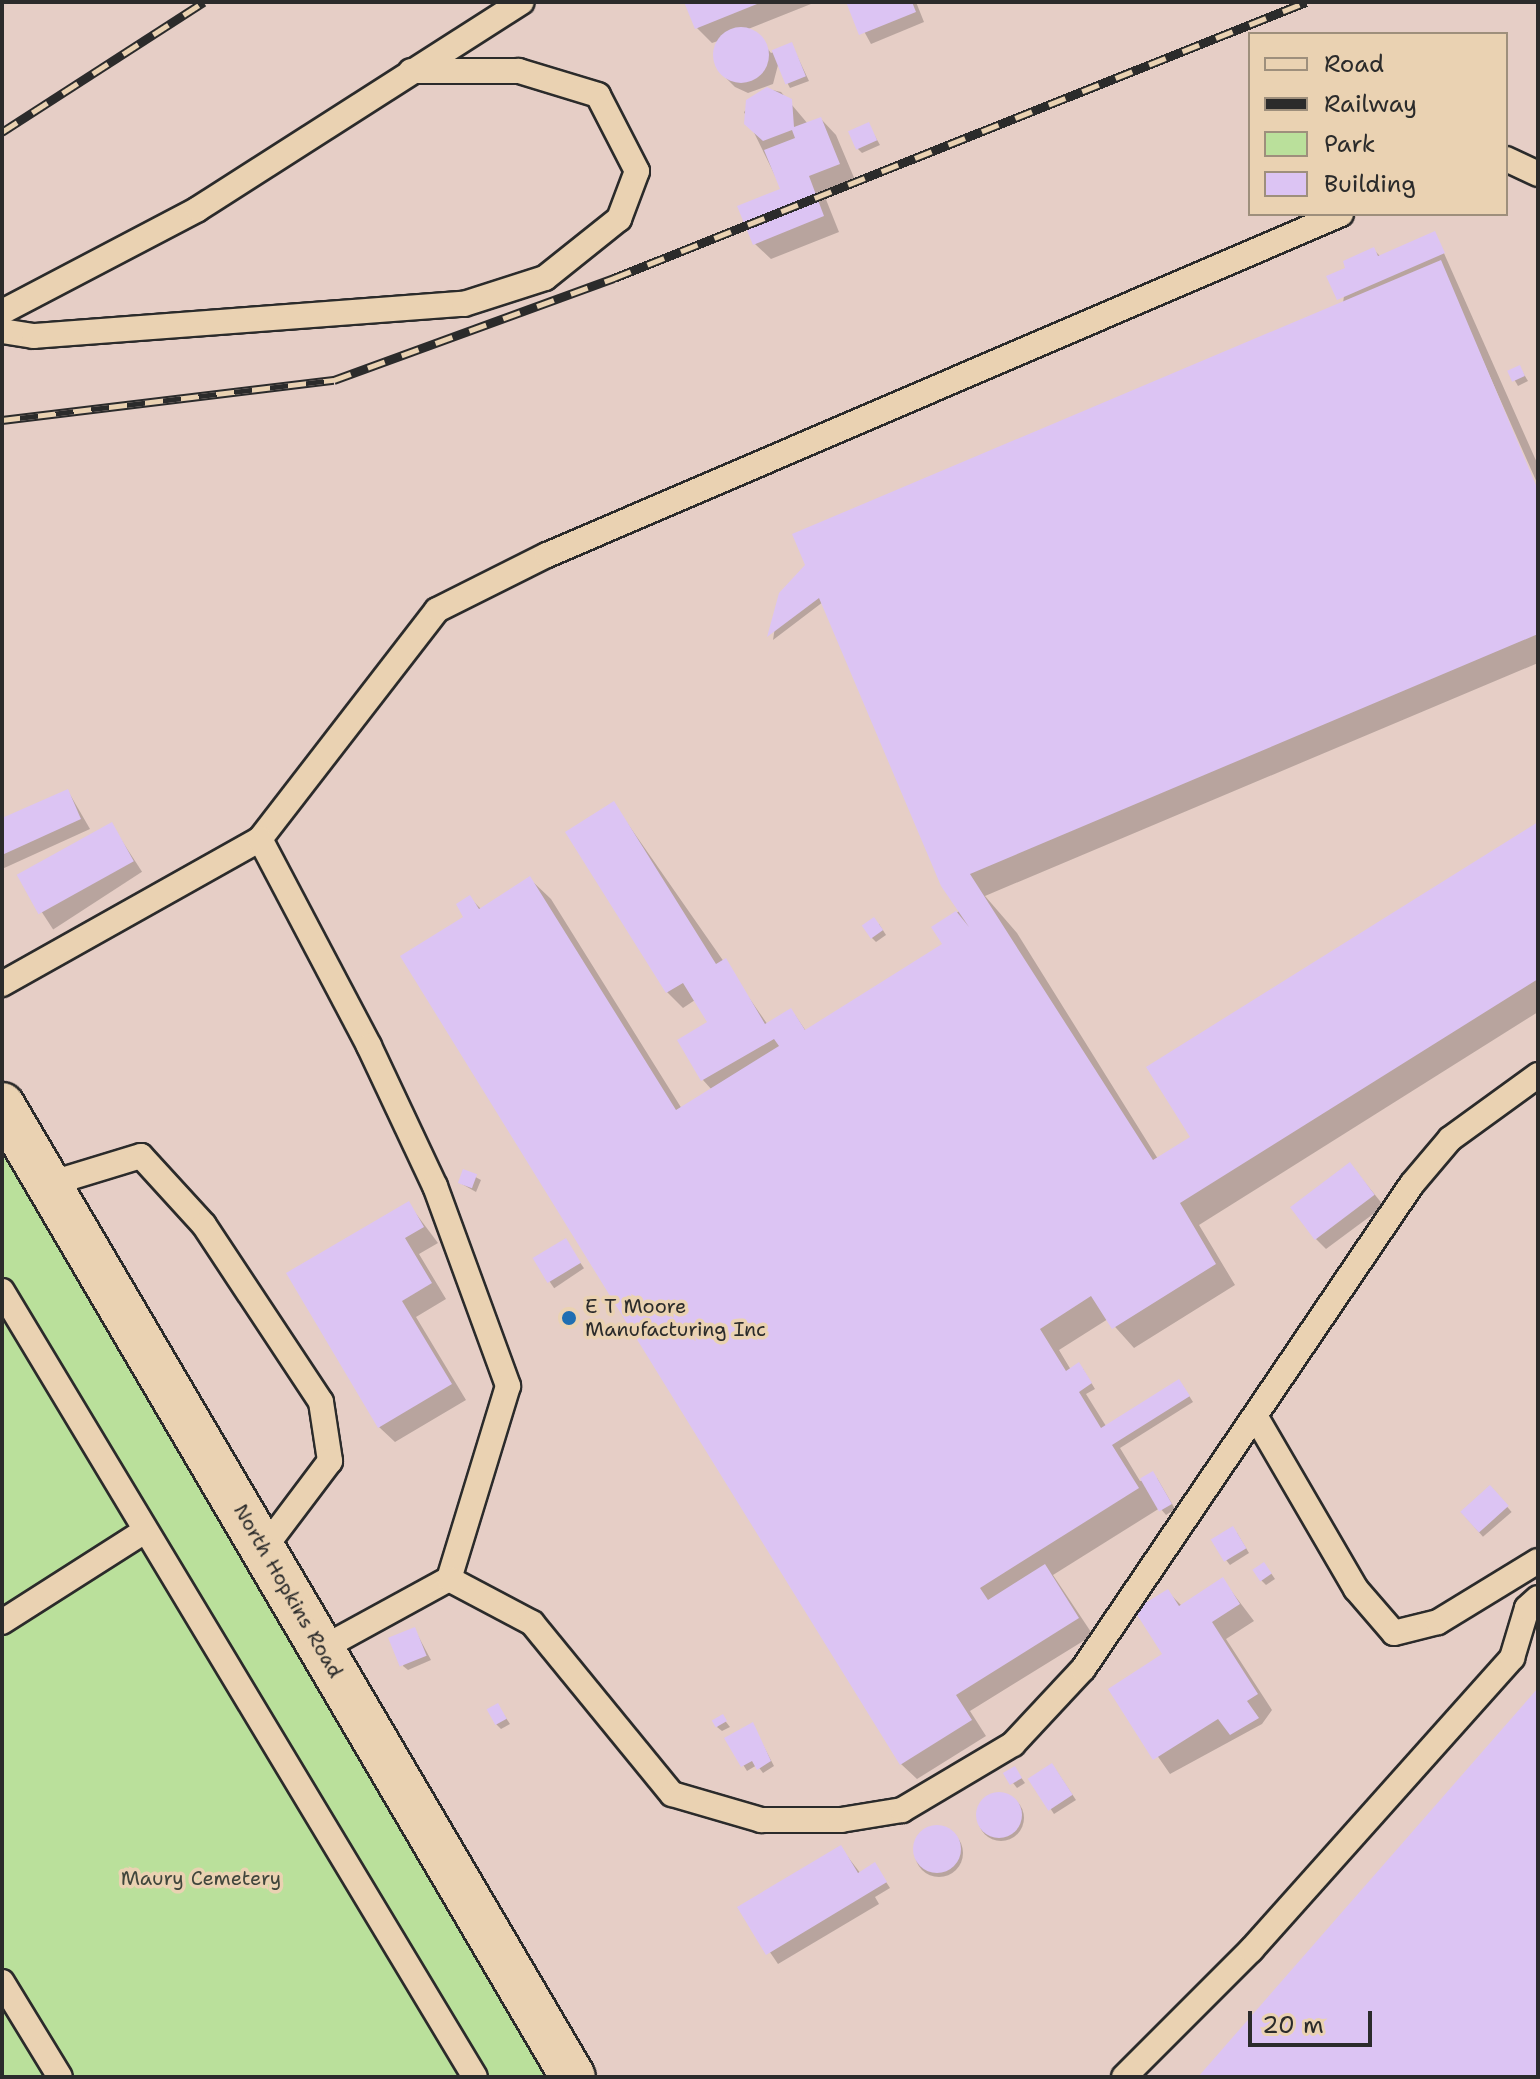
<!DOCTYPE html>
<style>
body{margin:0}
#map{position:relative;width:1540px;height:2079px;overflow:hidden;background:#e6cec6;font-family:"Shantell Sans",sans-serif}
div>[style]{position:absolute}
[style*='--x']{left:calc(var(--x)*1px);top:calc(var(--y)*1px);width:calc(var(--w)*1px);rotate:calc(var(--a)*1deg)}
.green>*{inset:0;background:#bae09b}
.shadow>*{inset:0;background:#0003;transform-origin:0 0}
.round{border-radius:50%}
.building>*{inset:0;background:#dcc4f3;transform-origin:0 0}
.roads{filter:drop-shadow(2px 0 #2b2b2b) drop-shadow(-2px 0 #2b2b2b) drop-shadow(0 2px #2b2b2b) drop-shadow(0 -2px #2b2b2b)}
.service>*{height:24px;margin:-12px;padding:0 12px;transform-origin:12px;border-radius:12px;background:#ead2b2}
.secondary>*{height:44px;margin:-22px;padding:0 22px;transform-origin:22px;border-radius:22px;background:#ead2b2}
.rail>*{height:9px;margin-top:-4.5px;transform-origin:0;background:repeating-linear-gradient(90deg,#ead2b2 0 18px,#2b2b2b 0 36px);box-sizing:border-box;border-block:2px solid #2b2b2b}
.dots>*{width:22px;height:22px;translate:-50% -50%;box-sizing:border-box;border:4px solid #ead2b2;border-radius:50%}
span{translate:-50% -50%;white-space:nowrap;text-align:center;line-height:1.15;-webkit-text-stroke:7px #ead2b2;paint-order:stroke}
.poi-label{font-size:20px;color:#2b2b2b}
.left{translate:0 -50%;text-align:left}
.street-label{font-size:20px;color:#2b2b2b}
.park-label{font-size:20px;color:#40463c}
.frame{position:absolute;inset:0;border:4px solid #2b2b2b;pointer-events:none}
.legend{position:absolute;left:1248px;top:32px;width:260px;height:184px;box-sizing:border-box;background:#ead2b2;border:2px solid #9e8f7c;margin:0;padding:10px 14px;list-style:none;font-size:24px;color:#2b2b2b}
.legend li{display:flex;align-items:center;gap:16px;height:40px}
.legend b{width:40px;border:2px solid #9e8f7c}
.scale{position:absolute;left:1248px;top:2011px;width:124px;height:36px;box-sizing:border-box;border:4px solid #2b2b2b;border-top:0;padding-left:10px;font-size:24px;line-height:28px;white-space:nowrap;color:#2b2b2b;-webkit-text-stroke:6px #ead2b2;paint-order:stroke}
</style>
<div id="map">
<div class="green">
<i style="clip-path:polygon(2px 1142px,406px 1834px,557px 2077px,2px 2077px)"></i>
</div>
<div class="shadow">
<i style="clip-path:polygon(687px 2px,816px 2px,738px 33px,755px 33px,771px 53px,792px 45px,809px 81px,790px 88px,778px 65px,773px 84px,748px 93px,735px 87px,724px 76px,721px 40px,712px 43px,697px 28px)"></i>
<i style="clip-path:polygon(848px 2px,916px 2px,924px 22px,871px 44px)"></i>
<i style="clip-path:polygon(768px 89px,781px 92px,808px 124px,821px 119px,836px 135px,855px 180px,823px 192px,839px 232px,771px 259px,755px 244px,782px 190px,744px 112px)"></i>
<i style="clip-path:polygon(868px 124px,880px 145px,862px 153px,857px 148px)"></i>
<i style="clip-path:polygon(1435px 233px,1538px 465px,1538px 485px,1449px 284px,1538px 495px,1538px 663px,985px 896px,1017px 933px,1158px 1159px,1193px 1138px,1538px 824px,1538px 1012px,1199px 1225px,1235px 1285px,1134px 1348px,1108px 1319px,1059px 1350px,1071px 1370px,1083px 1369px,1095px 1389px,1086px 1394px,1106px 1426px,1183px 1386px,1193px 1402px,1120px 1448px,1140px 1481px,1157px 1478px,1175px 1509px,1166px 1515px,1160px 1508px,1053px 1575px,1093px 1635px,970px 1711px,986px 1736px,917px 1779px,901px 1764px,466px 918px,470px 898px,482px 910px,530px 879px,551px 899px,682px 1109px,712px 1090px,703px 1080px,709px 1023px,695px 1000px,683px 1008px,667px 992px,614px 804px,768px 1025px,795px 1015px,806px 1031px,945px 945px,933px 928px,961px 910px,823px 602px,773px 640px,780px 594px,1343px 303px,1348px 269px,1374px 250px,1381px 257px)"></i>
<i style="clip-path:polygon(1520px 368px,1528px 381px,1518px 386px,1510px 372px)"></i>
<i style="clip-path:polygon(68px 791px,90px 829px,2px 869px,2px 821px)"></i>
<i style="left:111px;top:824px;width:57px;height:106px;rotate:57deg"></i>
<i style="clip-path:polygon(879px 924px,886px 935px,876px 942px,871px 937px)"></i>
<i style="clip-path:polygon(1350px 1164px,1384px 1206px,1326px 1249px,1316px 1239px)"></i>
<i style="clip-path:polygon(464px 1171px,481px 1180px,476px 1192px,460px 1183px)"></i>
<i style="clip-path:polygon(408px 1203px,438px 1243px,419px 1254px,446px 1299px,416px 1317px,466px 1400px,395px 1442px,379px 1427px)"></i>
<i style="left:565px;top:1240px;width:34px;height:36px;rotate:56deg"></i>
<i style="left:1490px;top:1487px;width:33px;height:38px;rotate:49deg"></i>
<i style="clip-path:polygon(1237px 1533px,1249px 1553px,1230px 1565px,1226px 1560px)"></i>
<i style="clip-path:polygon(1268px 1569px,1275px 1579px,1266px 1585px,1261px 1580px)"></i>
<i style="clip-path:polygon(1223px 1580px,1254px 1621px,1226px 1639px,1272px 1710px,1262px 1724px,1170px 1774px,1111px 1689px,1164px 1654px,1167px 1591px,1182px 1606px)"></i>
<i style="clip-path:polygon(415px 1630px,431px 1660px,408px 1670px,403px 1666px)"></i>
<i style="clip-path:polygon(498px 1706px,510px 1724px,501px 1729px,496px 1724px)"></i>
<i style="clip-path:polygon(722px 1717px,730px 1727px,722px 1731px,717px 1727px)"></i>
<i style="clip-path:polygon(752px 1724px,774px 1766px,763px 1773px,757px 1765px,747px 1771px,727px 1739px)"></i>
<i style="clip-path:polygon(1015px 1769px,1025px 1783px,1017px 1788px,1013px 1783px)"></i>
<i style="clip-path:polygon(1056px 1770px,1076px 1800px,1054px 1814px,1031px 1779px)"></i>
<i class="round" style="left:978px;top:1795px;width:46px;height:46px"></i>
<i class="round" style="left:915px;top:1829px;width:48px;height:48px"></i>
<i style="clip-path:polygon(841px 1848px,861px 1874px,875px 1865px,890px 1888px,875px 1897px,879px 1904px,778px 1964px,740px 1908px)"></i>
</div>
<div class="building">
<i style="clip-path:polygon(684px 2px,762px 2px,695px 29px)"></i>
<i style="clip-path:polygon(846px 2px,912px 2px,916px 12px,859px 35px)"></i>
<i class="round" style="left:713px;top:27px;width:56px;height:56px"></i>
<i style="left:792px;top:42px;width:37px;height:22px;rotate:68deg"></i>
<i style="clip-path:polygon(767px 87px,792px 99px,794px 127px,821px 117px,840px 164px,809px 176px,824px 216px,753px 245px,737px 206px,780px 189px,764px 150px,795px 138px,792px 130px,763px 141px,744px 124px,746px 100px)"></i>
<i style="left:869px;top:122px;width:20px;height:23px;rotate:66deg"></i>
<i style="clip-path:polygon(1435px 231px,1445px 253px,1337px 300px,1326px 276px,1345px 268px,1343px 261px,1374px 247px,1378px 256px)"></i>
<i style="clip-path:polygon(1441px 260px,1538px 490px,1538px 634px,970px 874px,1153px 1160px,1190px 1137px,1146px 1067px,1538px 822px,1538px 979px,1180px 1203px,1216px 1264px,1112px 1329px,1091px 1296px,1040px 1329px,1066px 1371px,1079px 1362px,1092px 1383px,1079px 1392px,1101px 1428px,1179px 1379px,1190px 1396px,1112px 1445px,1139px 1488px,980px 1588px,988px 1600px,1045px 1564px,1079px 1618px,956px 1695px,972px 1720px,900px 1765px,400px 956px,463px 917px,456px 904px,470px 895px,479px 909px,530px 876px,676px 1110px,779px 1046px,774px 1039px,701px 1081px,677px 1040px,707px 1022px,683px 983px,666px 993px,565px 832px,614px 801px,716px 964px,726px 958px,765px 1024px,791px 1008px,805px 1030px,942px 944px,931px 927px,956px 911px,969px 927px,941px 886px,819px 598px,767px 637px,779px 593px,805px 565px,792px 534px)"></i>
<i style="left:1520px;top:365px;width:12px;height:14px;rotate:66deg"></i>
<i style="clip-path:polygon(68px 789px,81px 819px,2px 855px,2px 818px)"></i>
<i style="left:112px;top:822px;width:45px;height:109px;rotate:61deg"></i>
<i style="left:874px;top:917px;width:16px;height:15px;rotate:55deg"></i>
<i style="left:1350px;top:1162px;width:41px;height:75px;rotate:53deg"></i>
<i style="left:463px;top:1169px;width:15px;height:15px;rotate:20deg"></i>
<i style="clip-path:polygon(409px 1201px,424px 1227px,405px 1238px,432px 1283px,402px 1301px,452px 1384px,378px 1428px,286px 1273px)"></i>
<i style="left:566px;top:1238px;width:29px;height:39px;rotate:59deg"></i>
<i style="left:1153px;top:1471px;width:38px;height:15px;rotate:60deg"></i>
<i style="left:1490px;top:1485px;width:28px;height:40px;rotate:48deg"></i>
<i style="left:1233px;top:1526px;width:26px;height:26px;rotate:59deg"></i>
<i style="left:1264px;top:1562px;width:14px;height:14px;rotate:56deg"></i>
<i style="clip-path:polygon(1223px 1577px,1240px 1604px,1212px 1622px,1258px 1694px,1247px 1701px,1259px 1718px,1230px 1735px,1218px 1719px,1153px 1760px,1108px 1689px,1162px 1654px,1134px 1610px,1168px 1589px,1179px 1606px)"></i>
<i style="left:415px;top:1627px;width:31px;height:29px;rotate:68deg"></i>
<i style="clip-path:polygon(1538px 1688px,1538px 2077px,1198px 2077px)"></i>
<i style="left:498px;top:1703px;width:18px;height:13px;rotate:61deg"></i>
<i style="left:723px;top:1714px;width:8px;height:13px;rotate:60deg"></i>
<i style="clip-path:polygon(753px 1722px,771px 1761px,757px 1770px,752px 1761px,741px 1767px,724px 1738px)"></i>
<i style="left:1052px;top:1763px;width:38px;height:29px;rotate:57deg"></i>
<i style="left:1015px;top:1766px;width:14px;height:14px;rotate:60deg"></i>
<i class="round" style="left:976px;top:1792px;width:46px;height:46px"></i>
<i class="round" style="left:913px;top:1825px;width:48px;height:48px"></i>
<i style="clip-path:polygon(841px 1845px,858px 1873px,875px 1862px,887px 1882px,766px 1955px,737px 1907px)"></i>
</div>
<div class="roads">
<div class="service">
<i style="--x:1506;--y:159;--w:35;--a:25"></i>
<i style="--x:2;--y:312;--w:221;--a:-27.7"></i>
<i style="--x:198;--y:209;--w:384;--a:-32.6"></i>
<i style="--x:2;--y:331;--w:32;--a:9"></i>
<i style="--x:34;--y:336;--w:431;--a:-4.3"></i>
<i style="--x:464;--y:304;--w:85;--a:-17.8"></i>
<i style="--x:545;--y:278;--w:95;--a:-38.6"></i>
<i style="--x:619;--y:219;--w:51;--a:-69.4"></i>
<i style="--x:637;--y:171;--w:85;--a:-117.2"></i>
<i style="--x:598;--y:95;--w:83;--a:-163.1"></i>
<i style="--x:519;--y:71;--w:108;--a:180"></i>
<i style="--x:260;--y:839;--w:289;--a:-52.3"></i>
<i style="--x:437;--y:610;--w:123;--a:-26.6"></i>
<i style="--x:547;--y:555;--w:864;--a:-23.24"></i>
<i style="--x:2;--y:984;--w:296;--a:-29.3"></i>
<i style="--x:260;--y:839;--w:234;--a:62.2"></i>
<i style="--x:369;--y:1046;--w:155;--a:64.8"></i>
<i style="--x:435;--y:1186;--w:213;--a:69.9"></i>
<i style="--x:508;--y:1386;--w:202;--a:107"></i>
<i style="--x:449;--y:1579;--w:146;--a:151.3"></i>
<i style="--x:49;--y:1184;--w:96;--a:-16.9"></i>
<i style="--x:141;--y:1156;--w:93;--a:47.6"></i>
<i style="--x:204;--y:1225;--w:212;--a:56.5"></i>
<i style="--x:321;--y:1402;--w:60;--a:81.3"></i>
<i style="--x:330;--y:1461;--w:111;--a:127"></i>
<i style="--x:2;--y:1291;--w:917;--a:58.96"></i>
<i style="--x:1257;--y:1419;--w:197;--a:59.8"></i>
<i style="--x:1356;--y:1589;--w:58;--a:49.2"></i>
<i style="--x:1394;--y:1633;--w:45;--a:-14"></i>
<i style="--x:1438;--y:1622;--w:117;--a:-31.4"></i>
<i style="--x:449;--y:1579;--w:94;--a:27.9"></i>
<i style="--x:532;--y:1623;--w:221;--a:50.7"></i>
<i style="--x:672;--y:1794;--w:93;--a:16.3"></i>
<i style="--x:761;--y:1820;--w:80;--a:0"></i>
<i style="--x:841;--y:1820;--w:62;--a:-9.3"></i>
<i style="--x:902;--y:1810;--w:129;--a:-30.7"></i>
<i style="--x:1013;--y:1744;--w:103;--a:-47"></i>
<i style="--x:1083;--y:1669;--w:586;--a:-55.85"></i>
<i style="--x:1412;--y:1184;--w:59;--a:-49.8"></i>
<i style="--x:1450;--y:1139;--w:109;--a:-36"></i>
<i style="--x:2;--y:1622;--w:169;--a:-32.5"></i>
<i style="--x:2;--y:1982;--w:111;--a:58.6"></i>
<i style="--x:1124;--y:2077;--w:180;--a:-45"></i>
<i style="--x:1251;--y:1950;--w:392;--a:-48.2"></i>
<i style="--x:1512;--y:1658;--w:52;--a:-73.3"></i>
<i style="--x:1527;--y:1608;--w:15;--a:-42"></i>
</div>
<div class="secondary">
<i style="--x:2;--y:1105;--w:1127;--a:59.57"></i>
</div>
</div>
<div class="rail">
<i style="--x:2;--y:132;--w:240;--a:-32.8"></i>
<i style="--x:2;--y:420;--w:334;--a:-6.9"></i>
<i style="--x:334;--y:380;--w:298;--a:-20"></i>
<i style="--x:614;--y:278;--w:745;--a:-21.74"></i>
</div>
<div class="dots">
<i style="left:569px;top:1318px;background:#1f6fb2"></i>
</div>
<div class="poi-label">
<span class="left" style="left:585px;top:1318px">E T Moore<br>Manufacturing Inc</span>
</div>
<div class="street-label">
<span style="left:288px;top:1591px;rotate:60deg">North Hopkins Road</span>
</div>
<div class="park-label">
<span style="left:201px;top:1878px">Maury Cemetery</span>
</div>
<div class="frame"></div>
<ul class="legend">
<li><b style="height:10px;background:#ead2b2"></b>Road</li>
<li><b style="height:10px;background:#2b2b2b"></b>Railway</li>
<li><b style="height:22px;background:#bae09b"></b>Park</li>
<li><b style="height:22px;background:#dcc4f3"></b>Building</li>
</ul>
<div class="scale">20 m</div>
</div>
